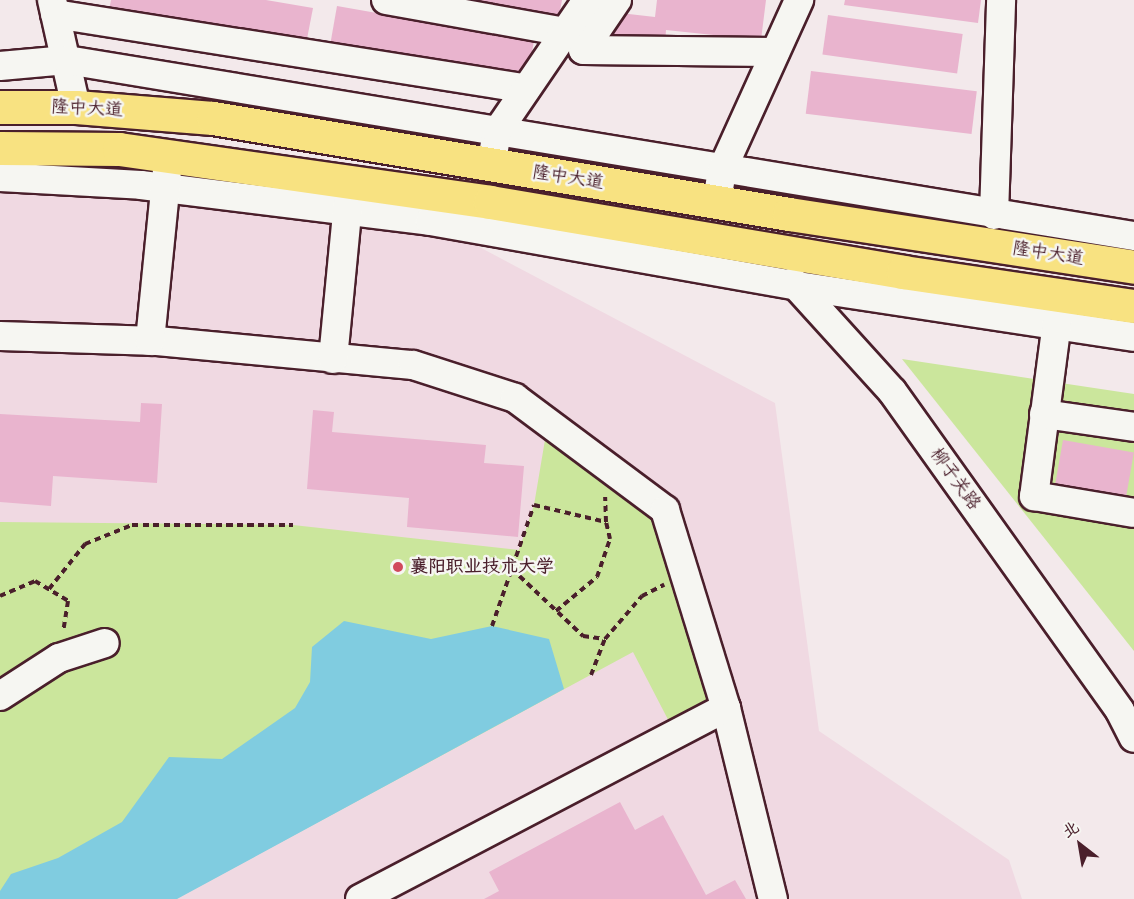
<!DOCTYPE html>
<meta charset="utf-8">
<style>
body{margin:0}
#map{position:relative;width:1134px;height:899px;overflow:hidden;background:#f3e9eb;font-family:"Architects Daughter","LXGW WenKai TC",sans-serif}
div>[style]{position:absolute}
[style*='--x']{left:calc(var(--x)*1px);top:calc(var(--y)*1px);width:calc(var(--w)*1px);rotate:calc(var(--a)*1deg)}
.built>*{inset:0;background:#f0d9e2}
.green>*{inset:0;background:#cbe69c}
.water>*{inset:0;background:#80cce0}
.building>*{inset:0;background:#e9b4ce;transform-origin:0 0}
.path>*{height:4px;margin-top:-2px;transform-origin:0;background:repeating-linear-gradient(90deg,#4a1f2b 0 6px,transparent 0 10.5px)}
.roads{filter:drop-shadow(2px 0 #4a1f2b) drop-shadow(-2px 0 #4a1f2b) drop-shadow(0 2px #4a1f2b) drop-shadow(0 -2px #4a1f2b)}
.minor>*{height:28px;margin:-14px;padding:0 14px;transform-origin:14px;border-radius:14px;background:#f6f6f2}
.major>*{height:33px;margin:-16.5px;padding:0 16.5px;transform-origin:16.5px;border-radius:16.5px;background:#f8e281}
.dots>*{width:16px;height:16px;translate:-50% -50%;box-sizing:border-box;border:3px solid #f6f6f2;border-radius:50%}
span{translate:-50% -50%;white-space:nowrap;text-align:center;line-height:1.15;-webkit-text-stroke:5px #f6f6f2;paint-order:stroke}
.street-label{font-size:18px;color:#4a1f2b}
.poi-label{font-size:18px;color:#4a1f2b;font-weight:700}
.left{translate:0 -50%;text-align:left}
.north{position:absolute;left:1050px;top:815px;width:60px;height:60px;-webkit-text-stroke:4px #f6f6f2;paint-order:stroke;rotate:329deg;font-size:16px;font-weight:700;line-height:24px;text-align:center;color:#4a1f2b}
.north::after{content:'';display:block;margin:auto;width:21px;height:27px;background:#4a1f2b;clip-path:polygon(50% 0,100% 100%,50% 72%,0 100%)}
</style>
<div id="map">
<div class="built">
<i style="clip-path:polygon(0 160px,430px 221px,775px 403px,819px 731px,1009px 860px,1022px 899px,0 899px)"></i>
</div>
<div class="green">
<i style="clip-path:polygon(902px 359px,1134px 394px,1134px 651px)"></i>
<i style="clip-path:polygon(548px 422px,665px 510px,726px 708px,676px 735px,633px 652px,176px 899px,0 899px,0 522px,293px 525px,519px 550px,534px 505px)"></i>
</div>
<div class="water">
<i style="clip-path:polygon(344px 621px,431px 639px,492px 626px,549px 639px,564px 689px,177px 899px,0 899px,0 891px,11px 874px,58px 858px,122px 822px,169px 757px,222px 759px,295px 708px,310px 682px,312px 647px)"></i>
</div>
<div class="building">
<i style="clip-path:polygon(111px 0,266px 0,313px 8px,306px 44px,109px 11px)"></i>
<i style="clip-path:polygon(469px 0,562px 0,559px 16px)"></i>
<i style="clip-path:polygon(657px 0,766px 0,761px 40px,666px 30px,665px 44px,608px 38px,620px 13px,655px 17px)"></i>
<i style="clip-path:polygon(845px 0,981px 0,978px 23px,844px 5px)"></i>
<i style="left:337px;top:6px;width:200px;height:37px;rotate:10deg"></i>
<i style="left:828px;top:15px;width:136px;height:40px;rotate:8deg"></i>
<i style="left:811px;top:71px;width:167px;height:43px;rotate:7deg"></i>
<i style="clip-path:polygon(141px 403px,162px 404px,157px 483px,53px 476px,51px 506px,0 502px,0 414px,140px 422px)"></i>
<i style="clip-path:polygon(313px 410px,334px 412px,332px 432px,486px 445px,484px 463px,524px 466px,518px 537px,407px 527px,409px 498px,307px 489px)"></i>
<i style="left:1063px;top:440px;width:72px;height:46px;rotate:10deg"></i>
<i style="clip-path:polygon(620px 802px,635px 830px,663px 815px,706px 895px,735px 880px,746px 899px,484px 899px,499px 891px,489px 872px)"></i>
</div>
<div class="path">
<i style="--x:512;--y:569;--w:98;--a:43.3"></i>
<i style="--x:583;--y:636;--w:22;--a:8"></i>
<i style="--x:605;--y:639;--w:57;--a:-49.3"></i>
<i style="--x:642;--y:596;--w:25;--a:-27"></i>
<i style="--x:49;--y:589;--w:58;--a:-51.3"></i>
<i style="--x:85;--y:544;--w:51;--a:-22"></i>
<i style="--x:132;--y:525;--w:161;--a:0"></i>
<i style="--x:0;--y:596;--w:38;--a:-23"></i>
<i style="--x:35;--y:581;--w:39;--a:31"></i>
<i style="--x:68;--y:601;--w:31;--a:99"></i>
<i style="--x:556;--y:611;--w:53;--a:-39.7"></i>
<i style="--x:597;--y:577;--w:40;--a:-71.1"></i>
<i style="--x:610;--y:539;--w:17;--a:-103"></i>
<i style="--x:492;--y:626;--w:128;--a:-70.9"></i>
<i style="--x:534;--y:505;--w:74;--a:13.3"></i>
<i style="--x:606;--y:522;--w:25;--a:-92"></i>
<i style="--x:591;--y:675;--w:39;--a:-69"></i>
</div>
<div class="roads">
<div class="minor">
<i style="--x:52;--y:0;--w:110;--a:77.4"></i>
<i style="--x:386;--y:0;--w:182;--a:10.1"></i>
<i style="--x:617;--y:0;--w:60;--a:124.2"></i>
<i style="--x:583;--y:50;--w:192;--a:0.6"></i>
<i style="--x:55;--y:14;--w:477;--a:9"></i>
<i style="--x:0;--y:66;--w:67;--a:-5.1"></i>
<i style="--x:67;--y:60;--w:1081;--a:9.37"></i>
<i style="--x:494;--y:149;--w:17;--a:-80"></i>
<i style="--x:497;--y:132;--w:160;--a:-55.7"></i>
<i style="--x:0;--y:177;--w:141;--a:3.2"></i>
<i style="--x:141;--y:185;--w:291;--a:7.1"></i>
<i style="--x:430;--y:221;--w:374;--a:10"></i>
<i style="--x:798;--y:286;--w:340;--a:8.6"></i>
<i style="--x:719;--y:189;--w:19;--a:-81"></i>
<i style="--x:722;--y:170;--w:187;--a:-65.6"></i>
<i style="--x:994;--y:215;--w:215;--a:-88.1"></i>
<i style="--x:793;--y:282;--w:147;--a:47.8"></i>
<i style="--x:892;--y:391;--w:393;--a:54.5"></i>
<i style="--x:1120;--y:711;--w:30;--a:63"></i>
<i style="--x:1059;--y:307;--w:191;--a:97.5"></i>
<i style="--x:1034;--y:496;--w:101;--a:9.6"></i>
<i style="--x:0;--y:336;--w:157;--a:1.8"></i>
<i style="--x:157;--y:341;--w:257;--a:5.4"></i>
<i style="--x:413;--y:365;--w:107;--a:17.9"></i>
<i style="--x:515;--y:398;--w:187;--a:36.7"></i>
<i style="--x:665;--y:510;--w:207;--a:72.9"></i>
<i style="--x:726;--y:708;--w:197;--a:76.2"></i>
<i style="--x:150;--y:341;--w:172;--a:-84.3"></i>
<i style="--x:333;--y:359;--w:166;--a:-84.5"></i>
<i style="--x:1044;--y:414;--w:91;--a:8.2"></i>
<i style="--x:0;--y:696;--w:70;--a:-32.8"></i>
<i style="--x:59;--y:658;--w:48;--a:-18.1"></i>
<i style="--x:360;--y:899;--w:413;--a:-27.6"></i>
</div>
<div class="major">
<i style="--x:0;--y:107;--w:76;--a:0"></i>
<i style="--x:76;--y:107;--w:137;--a:4.6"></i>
<i style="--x:213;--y:118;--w:584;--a:9.46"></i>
<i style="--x:789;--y:214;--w:349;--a:8.7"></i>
<i style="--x:0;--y:148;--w:119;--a:0.5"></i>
<i style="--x:119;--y:149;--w:375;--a:8.1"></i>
<i style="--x:490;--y:202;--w:419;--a:9.6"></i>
<i style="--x:903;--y:272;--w:233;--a:8.4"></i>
</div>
</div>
<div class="dots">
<i style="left:398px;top:567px;background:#d1495b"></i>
</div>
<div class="street-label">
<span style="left:87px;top:109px;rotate:3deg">隆中大道</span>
<span style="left:568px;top:178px;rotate:9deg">隆中大道</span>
<span style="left:1048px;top:254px;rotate:9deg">隆中大道</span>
<span style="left:955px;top:479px;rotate:54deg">柳子关路</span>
</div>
<div class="poi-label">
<span class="left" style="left:410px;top:567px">襄阳职业技术大学</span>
</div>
<div class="north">北</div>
</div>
